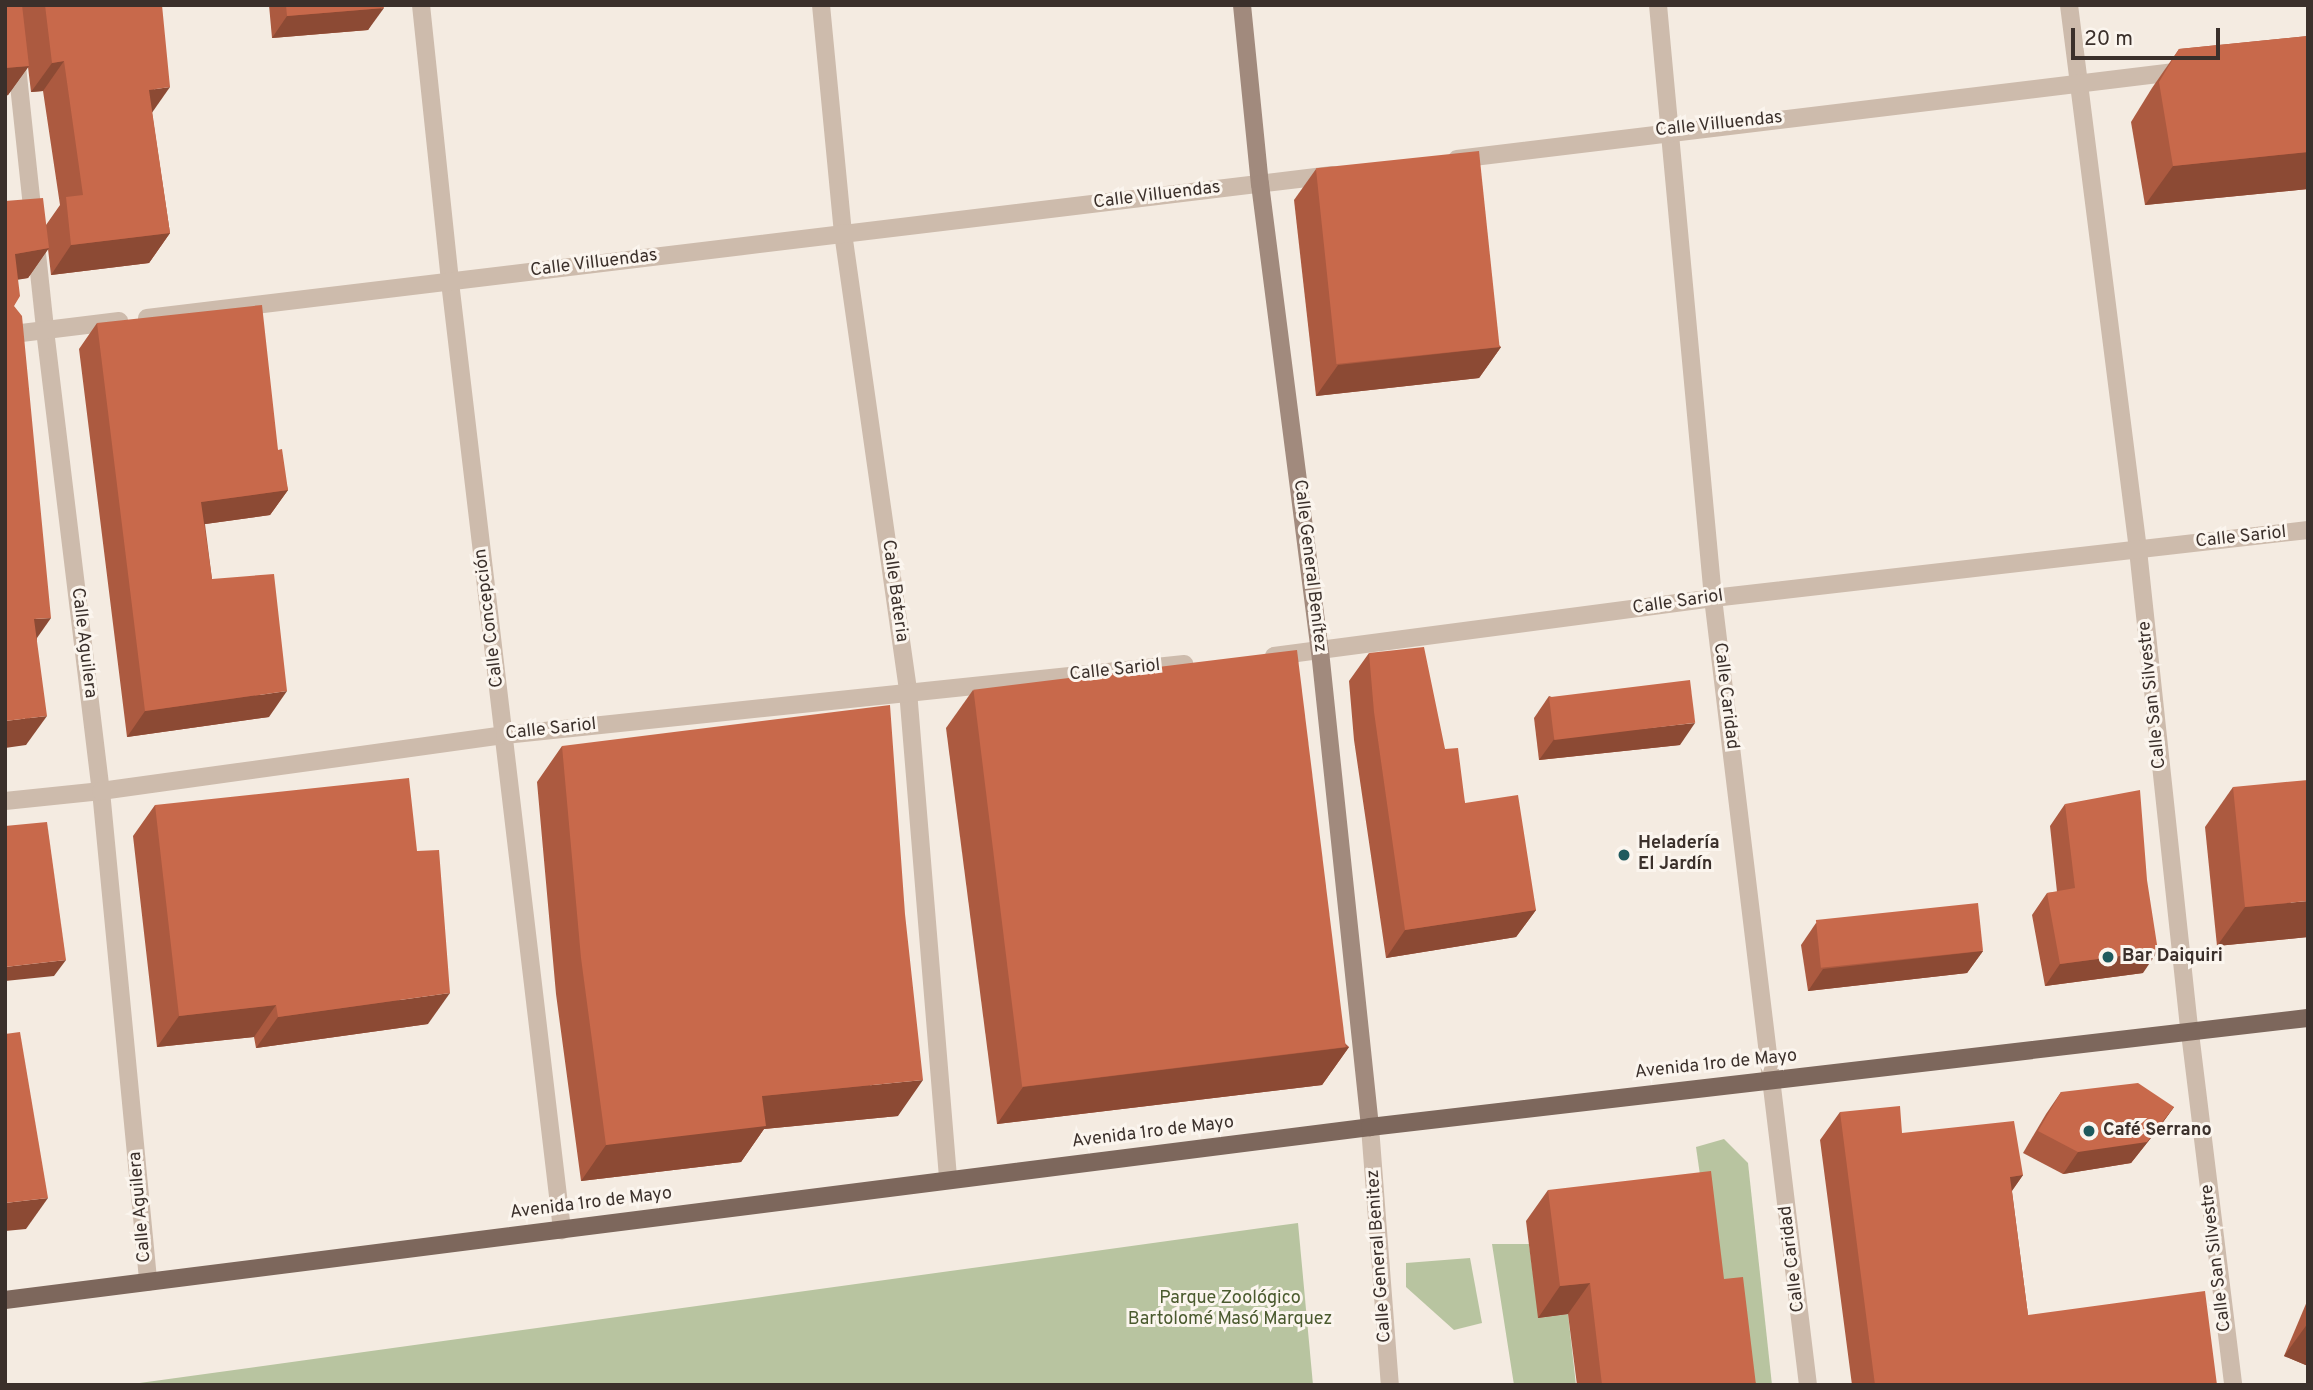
<!DOCTYPE html>
<meta charset="utf-8">
<style>
body{margin:0}
#map{position:relative;width:2313px;height:1390px;overflow:hidden;background:#f4ebe1;font-family:Overpass,sans-serif}
div>[style]{position:absolute}
[style*='--x']{left:calc(var(--x)*1px);top:calc(var(--y)*1px);width:calc(var(--w)*1px);rotate:calc(var(--a)*1deg)}
.green>*{inset:0;background:#b8c4a0}
.street>*{height:18px;margin:-9px;padding:0 9px;transform-origin:9px;border-radius:9px;background:#cdbbac}
.secondary>*{height:18px;margin:-9px;padding:0 9px;transform-origin:9px;border-radius:9px;background:#a18a7d}
.primary>*{height:18px;margin:-9px;padding:0 9px;transform-origin:9px;border-radius:9px;background:#7d675c}
.wall>*{inset:0;background:#ac5a40}
.shaded-wall>*{inset:0;background:#8c4a34}
.building>*{inset:0;background:#c8694b;transform-origin:0 0}
.dots>*{width:19px;height:19px;translate:-50% -50%;box-sizing:border-box;border:4px solid #fbf5ee;border-radius:50%}
span{translate:-50% -50%;white-space:nowrap;text-align:center;line-height:1.15;-webkit-text-stroke:6px #fbf5ee;paint-order:stroke}
.street-label{font-size:18px;color:#3b302b}
.poi-label{font-size:18px;color:#3b302b;font-weight:700}
.left{translate:0 -50%;text-align:left}
.park-label{font-size:18px;color:#4a5a2e}
.frame{position:absolute;inset:0;border:7px solid #3b302b;pointer-events:none}
.scale{position:absolute;left:2071px;top:28px;width:149px;height:32px;box-sizing:border-box;border:4px solid #3b302b;border-top:0;padding-left:9px;font-size:21px;line-height:24px;white-space:nowrap;color:#3b302b;-webkit-text-stroke:5px #fbf5ee;paint-order:stroke}
</style>
<div id="map">
<div class="green">
<i style="clip-path:polygon(1724px 1139px,1748px 1163px,1772px 1385px,1730px 1385px,1696px 1147px)"></i>
<i style="clip-path:polygon(1298px 1223px,1313px 1385px,125px 1385px,769px 1296px)"></i>
<i style="clip-path:polygon(1492px 1244px,1529px 1244px,1539px 1318px,1568px 1314px,1576px 1385px,1514px 1385px)"></i>
<i style="clip-path:polygon(1470px 1258px,1482px 1323px,1454px 1330px,1406px 1287px,1406px 1263px)"></i>
</div>
<div class="street">
<i style="--x:421;--y:5;--w:279;--a:84"></i>
<i style="--x:450;--y:282;--w:955;--a:83.26"></i>
<i style="--x:821;--y:5;--w:229;--a:84.5"></i>
<i style="--x:843;--y:233;--w:463;--a:81.9"></i>
<i style="--x:908;--y:691;--w:490;--a:85.3"></i>
<i style="--x:1658;--y:5;--w:596;--a:84.7"></i>
<i style="--x:1713;--y:598;--w:793;--a:83.12"></i>
<i style="--x:2069;--y:5;--w:549;--a:82.78"></i>
<i style="--x:2138;--y:550;--w:486;--a:83.9"></i>
<i style="--x:2190;--y:1033;--w:355;--a:83"></i>
<i style="--x:16;--y:57;--w:275;--a:83.9"></i>
<i style="--x:45;--y:330;--w:464;--a:83.1"></i>
<i style="--x:101;--y:791;--w:493;--a:84.5"></i>
<i style="--x:1457;--y:159;--w:731;--a:-6.91"></i>
<i style="--x:147;--y:318;--w:1194;--a:-6.88"></i>
<i style="--x:5;--y:335;--w:115;--a:-7"></i>
<i style="--x:1274;--y:656;--w:443;--a:-7.5"></i>
<i style="--x:1713;--y:598;--w:599;--a:-6.52"></i>
<i style="--x:5;--y:801;--w:97;--a:-5.9"></i>
<i style="--x:101;--y:791;--w:408;--a:-7.9"></i>
<i style="--x:505;--y:735;--w:683;--a:-5.97"></i>
<i style="--x:1370;--y:1127;--w:259;--a:85.6"></i>
</div>
<div class="secondary">
<i style="--x:1242;--y:5;--w:180;--a:84.3"></i>
<i style="--x:1260;--y:184;--w:471;--a:82.7"></i>
<i style="--x:1320;--y:651;--w:479;--a:84"></i>
</div>
<div class="primary">
<i style="--x:5;--y:1300;--w:1376;--a:-7.22"></i>
<i style="--x:1370;--y:1127;--w:944;--a:-6.63"></i>
</div>
<div class="wall">
<i style="clip-path:polygon(5px 5px,162px 5px,152px 113px,170px 233px,149px 263px,51px 275px,48px 249px,28px 278px,18px 279px,14px 306px,37px 639px,26px 745px,5px 201px,46px 225px,60px 205px,43px 91px,31px 92px,28px 67px,8px 95px,5px 96px)"></i>
<i style="clip-path:polygon(269px 5px,383px 5px,368px 30px,272px 38px)"></i>
<i style="clip-path:polygon(2308px 36px,2308px 189px,2145px 205px,2131px 122px,2152px 88px,2179px 49px)"></i>
<i style="clip-path:polygon(1316px 169px,1501px 347px,1479px 378px,1316px 396px,1294px 200px)"></i>
<i style="clip-path:polygon(97px 323px,278px 450px,288px 490px,270px 515px,205px 524px,212px 579px,269px 717px,127px 737px,79px 349px)"></i>
<i style="clip-path:polygon(1369px 653px,1445px 749px,1465px 803px,1536px 910px,1516px 937px,1386px 958px,1354px 740px,1349px 681px)"></i>
<i style="clip-path:polygon(973px 690px,1349px 1047px,1322px 1085px,997px 1124px,946px 728px)"></i>
<i style="clip-path:polygon(1549px 696px,1680px 745px,1539px 760px,1534px 718px)"></i>
<i style="clip-path:polygon(562px 746px,898px 1116px,764px 1129px,741px 1162px,581px 1181px,556px 994px,537px 782px)"></i>
<i style="clip-path:polygon(2233px 787px,2308px 937px,2217px 946px,2205px 827px)"></i>
<i style="clip-path:polygon(2065px 804px,2143px 973px,2045px 986px,2032px 915px,2047px 893px,2057px 892px,2050px 826px)"></i>
<i style="clip-path:polygon(155px 805px,428px 1024px,256px 1048px,254px 1037px,157px 1047px,133px 836px)"></i>
<i style="clip-path:polygon(1816px 923px,1983px 951px,1967px 973px,1808px 991px,1801px 945px)"></i>
<i style="clip-path:polygon(2061px 1092px,2174px 1107px,2158px 1129px,2131px 1163px,2063px 1174px,2023px 1153px,2046px 1114px)"></i>
<i style="clip-path:polygon(1840px 1112px,2023px 1175px,2012px 1191px,2028px 1315px,2217px 1385px,1852px 1385px,1820px 1140px)"></i>
<i style="clip-path:polygon(1548px 1190px,1724px 1279px,1756px 1385px,1577px 1385px,1568px 1314px,1538px 1318px,1526px 1221px)"></i>
<i style="clip-path:polygon(2308px 1299px,2308px 1366px,2284px 1356px)"></i>
</div>
<div class="shaded-wall">
<i style="clip-path:polygon(384px 8px,368px 30px,272px 38px,287px 16px)"></i>
<i style="clip-path:polygon(64px 61px,43px 91px,31px 92px,52px 63px)"></i>
<i style="clip-path:polygon(29px 66px,8px 95px,5px 96px,5px 68px)"></i>
<i style="clip-path:polygon(170px 87px,149px 117px,149px 90px)"></i>
<i style="clip-path:polygon(2308px 152px,2308px 189px,2145px 205px,2173px 166px)"></i>
<i style="clip-path:polygon(170px 233px,149px 263px,51px 275px,71px 245px)"></i>
<i style="clip-path:polygon(49px 248px,28px 278px,5px 282px,15px 254px)"></i>
<i style="clip-path:polygon(1501px 347px,1479px 378px,1316px 396px,1338px 365px)"></i>
<i style="clip-path:polygon(288px 490px,270px 515px,184px 527px,201px 502px)"></i>
<i style="clip-path:polygon(51px 618px,30px 648px,34px 619px)"></i>
<i style="clip-path:polygon(287px 691px,269px 717px,127px 737px,145px 711px)"></i>
<i style="clip-path:polygon(47px 716px,26px 745px,5px 748px,5px 721px)"></i>
<i style="clip-path:polygon(1695px 723px,1680px 745px,1539px 760px,1555px 738px)"></i>
<i style="clip-path:polygon(2308px 901px,2308px 937px,2217px 946px,2245px 907px)"></i>
<i style="clip-path:polygon(1536px 910px,1516px 937px,1386px 958px,1405px 930px)"></i>
<i style="clip-path:polygon(1983px 951px,1967px 973px,1808px 991px,1823px 969px)"></i>
<i style="clip-path:polygon(2158px 951px,2143px 973px,2045px 986px,2060px 964px)"></i>
<i style="clip-path:polygon(66px 960px,54px 976px,5px 981px,5px 967px)"></i>
<i style="clip-path:polygon(450px 993px,428px 1024px,256px 1048px,278px 1017px)"></i>
<i style="clip-path:polygon(276px 1005px,254px 1037px,157px 1047px,179px 1016px)"></i>
<i style="clip-path:polygon(1349px 1047px,1322px 1085px,997px 1124px,1023px 1087px)"></i>
<i style="clip-path:polygon(923px 1080px,898px 1116px,764px 1129px,741px 1162px,581px 1181px,606px 1145px,762px 1096px)"></i>
<i style="clip-path:polygon(2174px 1107px,2158px 1129px,2131px 1163px,2063px 1174px,2078px 1152px)"></i>
<i style="clip-path:polygon(2023px 1175px,2003px 1203px,2010px 1177px)"></i>
<i style="clip-path:polygon(48px 1198px,26px 1229px,5px 1231px,5px 1203px)"></i>
<i style="clip-path:polygon(1590px 1283px,1568px 1314px,1538px 1318px,1560px 1286px)"></i>
<i style="clip-path:polygon(2308px 1323px,2308px 1366px,2284px 1356px)"></i>
</div>
<div class="building">
<i style="clip-path:polygon(5px 5px,22px 5px,29px 66px,5px 68px)"></i>
<i style="clip-path:polygon(45px 5px,162px 5px,170px 87px,149px 90px,170px 233px,71px 245px,66px 197px,83px 195px,64px 61px,52px 63px)"></i>
<i style="clip-path:polygon(286px 5px,383px 5px,384px 8px,287px 16px)"></i>
<i style="clip-path:polygon(2308px 36px,2308px 152px,2173px 166px,2159px 82px,2179px 49px)"></i>
<i style="left:1479px;top:151px;width:197px;height:164px;rotate:84deg"></i>
<i style="clip-path:polygon(43px 198px,49px 248px,15px 254px,20px 296px,14px 306px,22px 316px,51px 618px,34px 619px,47px 716px,5px 721px,5px 201px)"></i>
<i style="clip-path:polygon(262px 305px,278px 450px,282px 449px,288px 490px,201px 502px,212px 579px,274px 574px,287px 691px,145px 711px,97px 323px)"></i>
<i style="clip-path:polygon(1424px 647px,1445px 749px,1458px 748px,1465px 803px,1518px 795px,1536px 910px,1405px 930px,1374px 712px,1369px 653px)"></i>
<i style="left:1297px;top:650px;width:400px;height:326px;rotate:83deg"></i>
<i style="left:1690px;top:680px;width:43px;height:142px;rotate:83deg"></i>
<i style="clip-path:polygon(890px 705px,905px 914px,923px 1080px,762px 1096px,766px 1126px,606px 1145px,581px 958px,562px 746px)"></i>
<i style="clip-path:polygon(409px 778px,417px 851px,439px 850px,450px 993px,278px 1017px,276px 1005px,179px 1016px,155px 805px)"></i>
<i style="clip-path:polygon(2308px 780px,2308px 901px,2245px 907px,2233px 787px)"></i>
<i style="clip-path:polygon(2140px 790px,2147px 880px,2158px 951px,2060px 964px,2047px 893px,2075px 888px,2065px 804px)"></i>
<i style="clip-path:polygon(47px 822px,66px 960px,5px 967px,5px 826px)"></i>
<i style="left:1978px;top:903px;width:48px;height:163px;rotate:84deg"></i>
<i style="clip-path:polygon(20px 1032px,48px 1198px,5px 1203px,5px 1034px)"></i>
<i style="clip-path:polygon(2138px 1083px,2174px 1107px,2147px 1142px,2078px 1152px,2038px 1131px,2061px 1092px)"></i>
<i style="clip-path:polygon(1900px 1106px,1902px 1133px,2014px 1121px,2023px 1175px,2010px 1177px,2028px 1315px,2205px 1291px,2217px 1385px,1875px 1385px,1840px 1112px)"></i>
<i style="clip-path:polygon(1711px 1171px,1724px 1279px,1743px 1277px,1756px 1385px,1602px 1385px,1590px 1283px,1560px 1286px,1548px 1190px)"></i>
</div>
<div class="dots">
<i style="left:1624px;top:855px;background:#1f5a5e"></i>
<i style="left:2108px;top:957px;background:#1f5a5e"></i>
<i style="left:2089px;top:1131px;background:#1f5a5e"></i>
</div>
<div class="street-label">
<span style="left:1719px;top:125px;rotate:-6deg">Calle Villuendas</span>
<span style="left:1157px;top:196px;rotate:-7deg">Calle Villuendas</span>
<span style="left:594px;top:264px;rotate:-7deg">Calle Villuendas</span>
<span style="left:2241px;top:538px;rotate:-6deg">Calle Sariol</span>
<span style="left:1309px;top:566px;rotate:83deg">Calle General Benítez</span>
<span style="left:894px;top:591px;rotate:82deg">Calle Bateria</span>
<span style="left:1678px;top:603px;rotate:-8deg">Calle Sariol</span>
<span style="left:490px;top:618px;rotate:-97deg">Calle Concepción</span>
<span style="left:83px;top:643px;rotate:83deg">Calle Aguilera</span>
<span style="left:1115px;top:671px;rotate:-6deg">Calle Sariol</span>
<span style="left:2153px;top:695px;rotate:-96deg">Calle San Silvestre</span>
<span style="left:1725px;top:696px;rotate:83deg">Calle Caridad</span>
<span style="left:551px;top:730px;rotate:-6deg">Calle Sariol</span>
<span style="left:1716px;top:1065px;rotate:-6deg">Avenida 1ro de Mayo</span>
<span style="left:1153px;top:1133px;rotate:-7deg">Avenida 1ro de Mayo</span>
<span style="left:591px;top:1204px;rotate:-7deg">Avenida 1ro de Mayo</span>
<span style="left:141px;top:1207px;rotate:-95deg">Calle Aguilera</span>
<span style="left:1380px;top:1256px;rotate:-94deg">Calle General Benitez</span>
<span style="left:2217px;top:1258px;rotate:-97deg">Calle San Silvestre</span>
<span style="left:1793px;top:1259px;rotate:-97deg">Calle Caridad</span>
</div>
<div class="poi-label">
<span class="left" style="left:1638px;top:855px">Heladería<br>El Jardín</span>
<span class="left" style="left:2122px;top:957px">Bar Daiquiri</span>
<span class="left" style="left:2103px;top:1131px">Café Serrano</span>
</div>
<div class="park-label">
<span style="left:1230px;top:1310px">Parque Zoológico<br>Bartolomé Masó Marquez</span>
</div>
<div class="frame"></div>
<div class="scale">20 m</div>
</div>
